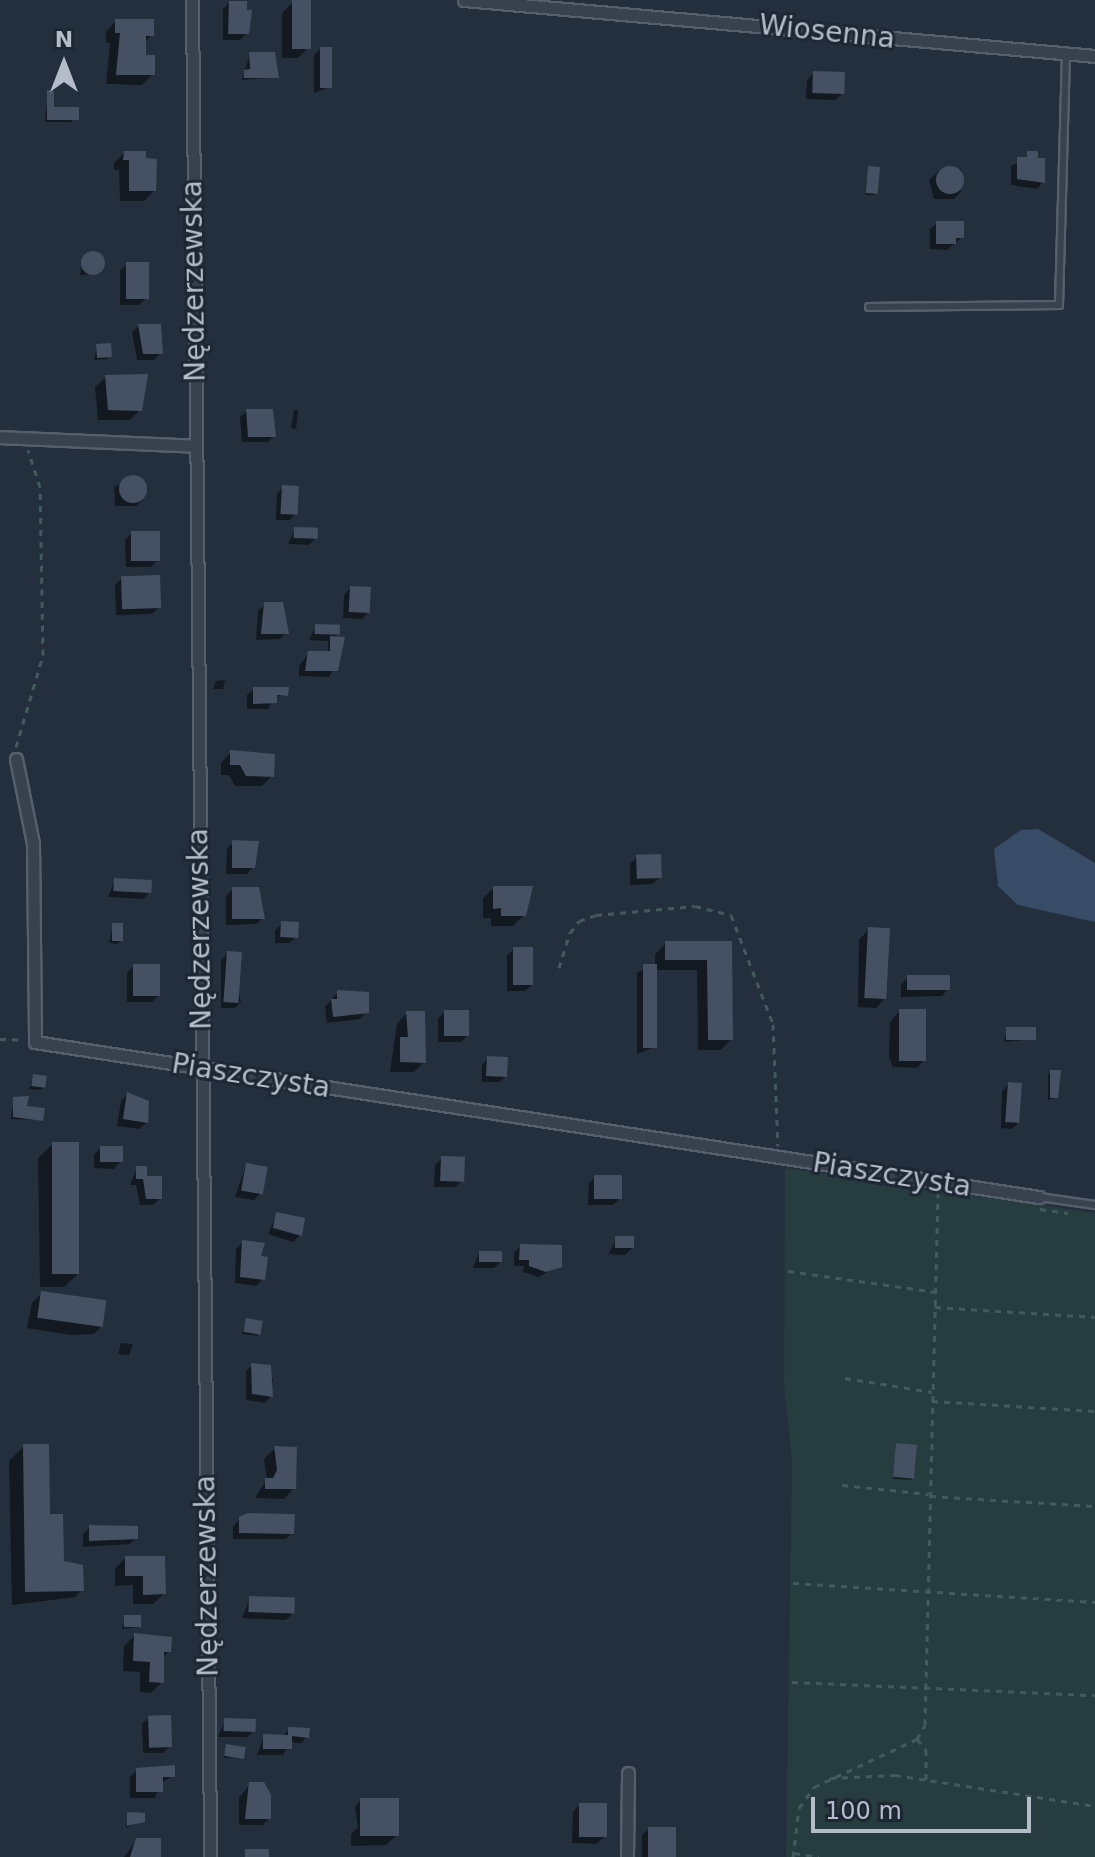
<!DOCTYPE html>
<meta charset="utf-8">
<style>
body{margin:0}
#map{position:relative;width:1095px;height:1857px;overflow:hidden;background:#242f3e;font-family:"DejaVu Sans",sans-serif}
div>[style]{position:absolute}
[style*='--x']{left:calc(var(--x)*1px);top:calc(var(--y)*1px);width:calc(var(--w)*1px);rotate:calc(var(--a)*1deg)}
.green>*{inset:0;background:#263c3f}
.water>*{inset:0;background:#394c67}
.shadow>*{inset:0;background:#0007}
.building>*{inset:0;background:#455162;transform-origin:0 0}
.round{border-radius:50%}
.path>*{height:3px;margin-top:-1.5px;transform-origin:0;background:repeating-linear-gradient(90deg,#44595c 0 6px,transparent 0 12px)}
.roads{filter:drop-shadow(2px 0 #565f6c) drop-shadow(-2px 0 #565f6c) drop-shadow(0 2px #565f6c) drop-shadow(0 -2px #565f6c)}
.service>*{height:6px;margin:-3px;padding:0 3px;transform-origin:3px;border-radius:3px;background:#38414e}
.minor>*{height:11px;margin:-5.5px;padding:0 5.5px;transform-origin:5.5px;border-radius:5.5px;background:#38414e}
span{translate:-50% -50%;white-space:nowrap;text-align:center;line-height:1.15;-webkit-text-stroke:6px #1d2633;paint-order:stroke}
.street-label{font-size:28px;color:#b4bcc9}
.north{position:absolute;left:24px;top:24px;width:80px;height:80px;-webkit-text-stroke:6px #1d2633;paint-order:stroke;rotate:0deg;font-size:22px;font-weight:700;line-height:32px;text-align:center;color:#b4bcc9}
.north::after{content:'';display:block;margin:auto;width:28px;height:36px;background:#b4bcc9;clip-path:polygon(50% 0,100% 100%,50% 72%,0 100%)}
.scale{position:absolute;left:811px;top:1797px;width:220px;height:36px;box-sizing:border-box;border:4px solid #b4bcc9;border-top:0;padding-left:10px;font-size:24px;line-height:28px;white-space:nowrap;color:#b4bcc9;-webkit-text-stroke:6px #1d2633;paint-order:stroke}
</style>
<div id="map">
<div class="green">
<i style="clip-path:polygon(785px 1168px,1095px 1213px,1095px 1857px,786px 1857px,792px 1462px,784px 1384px)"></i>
</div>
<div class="water">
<i style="clip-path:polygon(1038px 829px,1095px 863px,1095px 922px,1018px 905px,998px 886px,994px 849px,1021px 830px)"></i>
</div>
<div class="shadow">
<i style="clip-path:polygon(293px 2px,308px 48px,298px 58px,282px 58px,282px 13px)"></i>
<i style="clip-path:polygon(229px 3px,245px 12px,247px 33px,240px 40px,223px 40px,223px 9px)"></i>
<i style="clip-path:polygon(116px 21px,152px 35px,144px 43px,144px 57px,153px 74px,142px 85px,106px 84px,110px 43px,106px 43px,106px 32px)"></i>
<i style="clip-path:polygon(320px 49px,329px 87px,314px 93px,314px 55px)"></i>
<i style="clip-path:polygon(250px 54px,277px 77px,242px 80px)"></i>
<i style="clip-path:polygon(814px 73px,842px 94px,835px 100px,806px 99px,807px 80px)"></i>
<i style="clip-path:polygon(48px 92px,52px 109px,74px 122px,45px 122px)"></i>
<i style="clip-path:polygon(124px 153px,154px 191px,144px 201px,120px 201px,119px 170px,114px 170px,114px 163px)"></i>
<i style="clip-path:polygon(1036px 154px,1043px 182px,1037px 189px,1011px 185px,1011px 166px)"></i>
<i style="clip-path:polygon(868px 168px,877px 192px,875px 195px,865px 195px)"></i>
<i style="clip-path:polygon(941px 169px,961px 169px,961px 192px,954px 199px,934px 199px,929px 180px)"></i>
<i style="clip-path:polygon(937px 223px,962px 237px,947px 250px,930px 249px,930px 229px)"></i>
<i style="clip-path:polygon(102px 255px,100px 274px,80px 275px,83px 256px)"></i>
<i style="clip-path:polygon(127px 264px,146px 298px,139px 305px,120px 305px,120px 270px)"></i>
<i style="clip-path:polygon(139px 326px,161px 353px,154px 360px,137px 360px,132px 332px)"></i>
<i style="clip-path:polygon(97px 346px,110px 356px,107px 359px,94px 360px)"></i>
<i style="clip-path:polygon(146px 376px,140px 410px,130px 420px,98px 420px,95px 387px,106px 377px)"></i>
<i style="clip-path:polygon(294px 410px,298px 410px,296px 429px,291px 428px)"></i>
<i style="clip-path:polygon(247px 411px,274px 436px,268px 442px,242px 442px,240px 417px)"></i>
<i style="clip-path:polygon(135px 477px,142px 482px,143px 499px,136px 506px,115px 506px,114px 487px)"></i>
<i style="clip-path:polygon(283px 487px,296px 513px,290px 520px,276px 520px,277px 494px)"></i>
<i style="clip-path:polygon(295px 529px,315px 539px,309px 545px,288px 544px)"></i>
<i style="clip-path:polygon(132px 533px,158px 560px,151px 567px,126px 567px,125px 540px)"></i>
<i style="clip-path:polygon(122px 578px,159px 607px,152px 614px,116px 615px,115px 585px)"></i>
<i style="clip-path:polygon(350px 588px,369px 612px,362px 619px,343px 618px,344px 595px)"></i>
<i style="clip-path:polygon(265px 604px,286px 633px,280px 639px,256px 640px,258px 611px)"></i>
<i style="clip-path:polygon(316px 626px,338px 634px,334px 638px,343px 639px,343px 650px,329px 677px,299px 676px,299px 666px,309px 653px,328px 653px,328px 641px,309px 640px)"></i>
<i style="clip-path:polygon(225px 680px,223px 689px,213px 689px,216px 681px)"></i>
<i style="clip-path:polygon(254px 689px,286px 695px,275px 697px,268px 709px,247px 709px,247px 695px)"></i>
<i style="clip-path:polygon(231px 752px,272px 776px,262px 786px,235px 786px,229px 775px,221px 775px,221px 763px)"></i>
<i style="clip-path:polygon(233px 842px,253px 867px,247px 874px,226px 874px,227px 849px)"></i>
<i style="clip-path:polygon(637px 857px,660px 877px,653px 884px,630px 885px,630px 864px)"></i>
<i style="clip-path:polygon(115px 880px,150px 892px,143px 899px,108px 897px)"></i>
<i style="clip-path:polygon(494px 888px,524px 915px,513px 926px,491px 926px,491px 918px,483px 918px,483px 898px)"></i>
<i style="clip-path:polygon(233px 889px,263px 918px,256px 924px,226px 925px,226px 896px)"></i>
<i style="clip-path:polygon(282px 924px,296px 937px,290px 943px,275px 943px,275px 930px)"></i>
<i style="clip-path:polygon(113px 925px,120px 941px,118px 944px,109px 943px)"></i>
<i style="clip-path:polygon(869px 929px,886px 997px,876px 1008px,858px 1007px,859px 940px)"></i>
<i style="clip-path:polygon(666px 943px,730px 943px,731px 1039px,721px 1050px,698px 1050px,697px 970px,655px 970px,655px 1047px,637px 1054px,637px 972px,655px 966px,655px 954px)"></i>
<i style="clip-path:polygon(514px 949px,532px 985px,525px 991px,507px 991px,507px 956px)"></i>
<i style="clip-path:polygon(228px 953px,241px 1001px,235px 1008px,221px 1008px,221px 960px)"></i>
<i style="clip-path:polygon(133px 966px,159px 995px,152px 1002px,127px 1002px,127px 973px)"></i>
<i style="clip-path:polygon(908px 978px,948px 989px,942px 996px,901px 997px,901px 984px)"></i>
<i style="clip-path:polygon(338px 992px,367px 1012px,360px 1019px,327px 1023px,325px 1007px)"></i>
<i style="clip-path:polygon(900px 1011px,923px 1061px,917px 1068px,893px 1067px,889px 1057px,890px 1022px)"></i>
<i style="clip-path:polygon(445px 1012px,467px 1036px,461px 1042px,438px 1042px,438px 1018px)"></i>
<i style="clip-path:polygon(407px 1013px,424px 1062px,414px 1072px,390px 1072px,397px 1024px)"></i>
<i style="clip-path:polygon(1007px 1029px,1034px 1039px,1004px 1042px)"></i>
<i style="clip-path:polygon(488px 1058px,506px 1076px,499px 1082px,482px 1082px,482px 1065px)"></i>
<i style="clip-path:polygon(1050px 1072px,1056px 1098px,1048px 1100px,1048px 1075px)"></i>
<i style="clip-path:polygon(34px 1076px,43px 1088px,40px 1090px,29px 1089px)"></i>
<i style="clip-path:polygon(1009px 1084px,1019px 1122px,1012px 1129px,1001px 1128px,1002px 1091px)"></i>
<i style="clip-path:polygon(128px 1094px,146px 1123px,140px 1129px,117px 1126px,121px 1101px)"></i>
<i style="clip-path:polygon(14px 1099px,25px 1108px,41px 1120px,11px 1119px)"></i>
<i style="clip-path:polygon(53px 1144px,79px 1273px,64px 1287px,40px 1287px,38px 1158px)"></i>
<i style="clip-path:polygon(101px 1148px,120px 1162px,114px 1169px,94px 1168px,94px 1154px)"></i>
<i style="clip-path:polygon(442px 1158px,462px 1180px,456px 1187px,434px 1187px,435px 1165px)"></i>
<i style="clip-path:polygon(246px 1165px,261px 1193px,254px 1200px,235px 1197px)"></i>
<i style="clip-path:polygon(137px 1168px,160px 1198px,153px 1205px,140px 1205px,136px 1185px,130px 1185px)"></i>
<i style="clip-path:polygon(595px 1177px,620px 1198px,613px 1205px,588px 1205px,589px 1183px)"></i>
<i style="clip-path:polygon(277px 1214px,300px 1235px,293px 1242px,268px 1234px)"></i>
<i style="clip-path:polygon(616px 1238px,632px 1248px,625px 1255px,609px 1254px)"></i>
<i style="clip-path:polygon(243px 1242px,258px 1257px,263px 1279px,256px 1286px,235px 1283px,236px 1249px)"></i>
<i style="clip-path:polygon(520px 1246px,560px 1266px,538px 1277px,523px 1272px,524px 1266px,514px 1266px,514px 1253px)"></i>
<i style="clip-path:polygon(479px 1253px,500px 1262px,494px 1268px,473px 1268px)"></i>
<i style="clip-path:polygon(42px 1293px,101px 1327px,94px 1334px,71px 1335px,27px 1328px,32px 1303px)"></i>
<i style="clip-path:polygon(247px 1320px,260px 1333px,257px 1336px,242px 1334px)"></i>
<i style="clip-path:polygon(121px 1343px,133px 1344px,129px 1355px,118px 1354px)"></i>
<i style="clip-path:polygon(252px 1365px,273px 1379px,271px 1396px,265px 1403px,246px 1400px,246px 1371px)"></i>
<i style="clip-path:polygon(897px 1445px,914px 1477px,911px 1480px,893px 1479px)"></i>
<i style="clip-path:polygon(24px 1446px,62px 1562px,82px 1590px,75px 1597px,12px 1605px,9px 1461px)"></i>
<i style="clip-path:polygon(275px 1448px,294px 1488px,284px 1499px,255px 1498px,267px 1479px,264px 1459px)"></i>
<i style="clip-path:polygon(240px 1519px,292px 1533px,286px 1539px,233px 1539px,233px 1526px)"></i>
<i style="clip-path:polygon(90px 1527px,136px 1538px,130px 1544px,83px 1547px,83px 1534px)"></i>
<i style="clip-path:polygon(125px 1558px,164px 1594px,153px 1604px,133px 1604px,133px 1585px,115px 1586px,115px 1569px)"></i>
<i style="clip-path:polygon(250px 1598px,292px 1614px,286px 1620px,242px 1618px)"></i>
<i style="clip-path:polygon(125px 1617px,138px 1627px,122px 1629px)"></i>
<i style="clip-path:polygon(134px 1636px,169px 1651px,162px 1659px,162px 1682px,151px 1693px,140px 1692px,140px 1672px,123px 1671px,124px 1646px)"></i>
<i style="clip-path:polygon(149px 1718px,170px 1746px,163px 1753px,143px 1753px,142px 1724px)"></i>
<i style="clip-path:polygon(225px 1720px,254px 1731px,247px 1737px,218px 1737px)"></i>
<i style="clip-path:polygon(289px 1729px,307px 1737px,301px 1743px,290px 1742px,283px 1755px,257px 1755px,264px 1736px,283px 1736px)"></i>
<i style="clip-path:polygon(227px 1746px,242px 1757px,223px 1758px)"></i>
<i style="clip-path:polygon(137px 1770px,173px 1776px,161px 1783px,155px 1798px,130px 1798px,130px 1777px)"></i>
<i style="clip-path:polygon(250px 1784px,269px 1818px,263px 1825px,239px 1825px,239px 1798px)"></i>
<i style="clip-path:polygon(361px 1800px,397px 1835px,386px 1845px,351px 1846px,351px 1834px,358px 1827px,355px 1807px)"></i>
<i style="clip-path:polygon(579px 1805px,604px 1837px,597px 1844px,572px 1843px,573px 1812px)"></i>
<i style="clip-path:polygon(128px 1814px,143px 1821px,126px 1828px)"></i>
<i style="clip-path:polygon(649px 1829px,674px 1857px,642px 1857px,642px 1835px)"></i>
<i style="clip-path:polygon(137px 1840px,159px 1857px,124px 1857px)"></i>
</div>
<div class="building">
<i style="left:292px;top:0;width:19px;height:49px"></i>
<i style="clip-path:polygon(229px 1px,247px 1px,247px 10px,252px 10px,249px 34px,228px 34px)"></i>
<i style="clip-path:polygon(115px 19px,154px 19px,154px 36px,146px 36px,146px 55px,155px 55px,155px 75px,116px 75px,120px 33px,115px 33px)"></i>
<i style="left:320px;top:47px;width:12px;height:41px"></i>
<i style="clip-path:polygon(249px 52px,275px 52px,279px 78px,244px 78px,244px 70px,250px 69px)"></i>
<i style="left:813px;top:71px;width:32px;height:22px;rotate:2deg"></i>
<i style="clip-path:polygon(47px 90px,54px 91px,54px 107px,79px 107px,79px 120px,47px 120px)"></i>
<i style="clip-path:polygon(124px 151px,146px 151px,146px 158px,157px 159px,156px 191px,129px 191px,129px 160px,123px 160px)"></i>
<i style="clip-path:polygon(1027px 151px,1038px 151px,1038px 158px,1045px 158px,1045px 183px,1017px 179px,1017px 157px,1027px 157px)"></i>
<i class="round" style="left:936px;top:166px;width:28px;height:28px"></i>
<i style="left:868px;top:166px;width:12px;height:27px;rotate:5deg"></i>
<i style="clip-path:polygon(936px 221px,964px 221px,964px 238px,956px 238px,956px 244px,936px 244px)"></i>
<i class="round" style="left:81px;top:251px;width:24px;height:24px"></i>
<i style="left:126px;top:262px;width:23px;height:37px"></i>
<i style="clip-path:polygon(138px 324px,161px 324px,163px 354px,143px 354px)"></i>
<i style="left:111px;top:343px;width:14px;height:15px;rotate:86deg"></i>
<i style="clip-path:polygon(148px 374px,142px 411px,108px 410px,105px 375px)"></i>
<i style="clip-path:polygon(246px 409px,273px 409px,276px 437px,248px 437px)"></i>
<i class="round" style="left:119px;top:475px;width:28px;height:28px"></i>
<i style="left:282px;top:485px;width:17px;height:29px;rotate:3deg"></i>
<i style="left:294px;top:527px;width:24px;height:11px;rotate:2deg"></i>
<i style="left:131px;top:531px;width:29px;height:30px"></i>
<i style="left:160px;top:575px;width:33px;height:39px;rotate:88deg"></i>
<i style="left:350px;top:586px;width:21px;height:26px;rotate:3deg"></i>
<i style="clip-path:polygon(264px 602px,283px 602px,289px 634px,261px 634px)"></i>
<i style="left:315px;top:624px;width:25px;height:10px;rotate:2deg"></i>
<i style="clip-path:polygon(330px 636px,345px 637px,338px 671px,305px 671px,308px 651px,330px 651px)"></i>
<i style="clip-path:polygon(253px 687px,289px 687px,288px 696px,277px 695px,277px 703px,253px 704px)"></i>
<i style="clip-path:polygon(230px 750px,275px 754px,274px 777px,246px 776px,240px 765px,230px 765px)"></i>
<i style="clip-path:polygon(232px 840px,259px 841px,255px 868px,232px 868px)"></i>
<i style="left:661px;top:854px;width:24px;height:25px;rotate:88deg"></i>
<i style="left:114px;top:878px;width:38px;height:13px;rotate:3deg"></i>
<i style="clip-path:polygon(493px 886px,533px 886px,526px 916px,501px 916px,501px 908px,493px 909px)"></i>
<i style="clip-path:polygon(232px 887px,259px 887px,265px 919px,232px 919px)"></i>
<i style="left:281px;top:921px;width:18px;height:16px;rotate:3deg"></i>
<i style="left:112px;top:923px;width:11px;height:18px"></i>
<i style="left:868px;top:927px;width:22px;height:71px;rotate:3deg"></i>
<i style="clip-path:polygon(665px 941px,732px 941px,733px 1040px,708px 1040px,707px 960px,665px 960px)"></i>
<i style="left:513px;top:947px;width:20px;height:38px"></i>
<i style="left:227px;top:951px;width:15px;height:51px;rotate:4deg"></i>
<i style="left:133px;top:964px;width:27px;height:32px"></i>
<i style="left:643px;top:964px;width:14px;height:84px"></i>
<i style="left:950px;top:975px;width:15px;height:43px;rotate:90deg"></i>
<i style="clip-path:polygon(337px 990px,369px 992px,369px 1013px,333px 1017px,331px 999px,337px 999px)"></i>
<i style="left:899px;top:1009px;width:27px;height:52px"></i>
<i style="left:444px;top:1010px;width:25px;height:26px"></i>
<i style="clip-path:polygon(406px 1011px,425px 1011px,426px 1063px,400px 1062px,400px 1037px,408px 1037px)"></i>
<i style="left:1006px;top:1027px;width:30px;height:13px"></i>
<i style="left:487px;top:1056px;width:21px;height:20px;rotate:3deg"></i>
<i style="clip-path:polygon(1050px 1070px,1061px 1070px,1058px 1098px,1050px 1098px)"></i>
<i style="left:33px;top:1074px;width:14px;height:12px;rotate:8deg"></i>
<i style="left:1008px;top:1082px;width:14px;height:40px;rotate:4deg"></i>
<i style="clip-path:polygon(127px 1092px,149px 1101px,148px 1123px,123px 1119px)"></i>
<i style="clip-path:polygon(29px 1096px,27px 1106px,45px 1108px,43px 1121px,13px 1117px,13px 1097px)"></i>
<i style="left:52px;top:1142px;width:27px;height:132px"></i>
<i style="left:100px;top:1146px;width:23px;height:16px"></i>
<i style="left:441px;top:1156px;width:24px;height:25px;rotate:2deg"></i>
<i style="left:246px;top:1163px;width:22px;height:28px;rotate:10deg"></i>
<i style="clip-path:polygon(136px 1166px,147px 1166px,147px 1176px,162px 1176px,162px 1199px,146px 1199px,143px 1179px,136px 1179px)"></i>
<i style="left:594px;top:1175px;width:28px;height:24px"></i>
<i style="clip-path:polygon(276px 1212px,305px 1218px,302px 1236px,273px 1228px)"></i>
<i style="left:615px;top:1236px;width:19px;height:12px"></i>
<i style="clip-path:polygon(242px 1240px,265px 1243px,261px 1256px,268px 1257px,265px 1280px,240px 1277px)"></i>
<i style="clip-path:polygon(520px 1244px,562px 1245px,562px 1267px,546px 1272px,529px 1266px,529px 1260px,519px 1260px)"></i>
<i style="left:479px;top:1251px;width:23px;height:11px"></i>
<i style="left:41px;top:1291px;width:66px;height:27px;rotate:8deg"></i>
<i style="left:246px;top:1318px;width:17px;height:14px;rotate:10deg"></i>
<i style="clip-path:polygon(251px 1363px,271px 1365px,273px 1397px,252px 1394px)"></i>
<i style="left:896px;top:1443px;width:21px;height:34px;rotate:5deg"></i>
<i style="clip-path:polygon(23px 1444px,49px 1444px,50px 1514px,63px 1514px,64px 1561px,83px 1565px,84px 1591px,25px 1592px)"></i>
<i style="clip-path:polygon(274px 1446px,297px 1447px,296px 1489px,265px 1489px,265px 1478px,273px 1478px,277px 1470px)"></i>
<i style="clip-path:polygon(248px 1513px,295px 1514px,294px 1534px,239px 1533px,239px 1517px)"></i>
<i style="clip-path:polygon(89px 1525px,138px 1526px,138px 1539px,89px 1541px)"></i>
<i style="clip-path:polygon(125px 1556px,165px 1556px,166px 1594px,143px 1595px,143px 1576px,125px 1576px)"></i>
<i style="left:249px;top:1596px;width:46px;height:16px;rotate:2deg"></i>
<i style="left:124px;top:1615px;width:17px;height:12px"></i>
<i style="clip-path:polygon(134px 1633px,172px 1637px,171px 1652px,164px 1652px,164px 1683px,149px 1682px,150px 1662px,133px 1661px)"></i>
<i style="left:171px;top:1715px;width:32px;height:23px;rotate:88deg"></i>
<i style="left:224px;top:1718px;width:32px;height:13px;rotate:2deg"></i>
<i style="clip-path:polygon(288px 1727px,310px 1728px,309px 1738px,292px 1736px,292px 1749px,263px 1749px,263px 1734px,288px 1735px)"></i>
<i style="left:226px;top:1744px;width:20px;height:12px;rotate:9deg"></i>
<i style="clip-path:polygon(175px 1765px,175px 1777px,163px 1777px,163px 1792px,136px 1792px,136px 1768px)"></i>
<i style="clip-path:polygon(249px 1782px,264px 1782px,271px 1795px,271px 1819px,245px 1819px)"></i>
<i style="left:360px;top:1798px;width:39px;height:38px"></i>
<i style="left:579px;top:1803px;width:28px;height:34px"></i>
<i style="clip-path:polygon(127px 1812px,145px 1813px,145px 1822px,127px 1826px)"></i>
<i style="left:648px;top:1827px;width:28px;height:30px"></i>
<i style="clip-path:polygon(136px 1838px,161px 1838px,161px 1857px,130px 1857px)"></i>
<i style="left:269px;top:1849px;width:8px;height:24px;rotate:90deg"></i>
</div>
<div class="path">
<i style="--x:16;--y:747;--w:96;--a:-73.6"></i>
<i style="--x:43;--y:655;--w:168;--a:-91"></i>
<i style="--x:40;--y:487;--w:39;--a:-108"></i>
<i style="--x:559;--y:968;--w:37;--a:-73"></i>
<i style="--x:570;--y:933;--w:15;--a:-53"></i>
<i style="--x:579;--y:921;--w:18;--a:-19"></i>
<i style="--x:596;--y:915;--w:99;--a:-5.2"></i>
<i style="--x:695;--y:906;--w:37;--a:14"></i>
<i style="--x:731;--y:915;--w:117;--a:68.9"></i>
<i style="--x:773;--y:1024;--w:122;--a:87.7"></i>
<i style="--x:0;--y:1039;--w:24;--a:2"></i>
<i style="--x:1040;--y:1209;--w:28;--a:8"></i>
<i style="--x:788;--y:1271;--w:148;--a:8.1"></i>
<i style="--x:935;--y:1307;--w:160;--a:3.6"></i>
<i style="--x:845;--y:1378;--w:88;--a:9.1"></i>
<i style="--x:932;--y:1401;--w:163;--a:3.5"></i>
<i style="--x:842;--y:1485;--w:87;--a:5.9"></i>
<i style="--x:930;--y:1496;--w:165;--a:3.5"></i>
<i style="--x:793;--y:1583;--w:303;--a:3.6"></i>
<i style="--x:792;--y:1682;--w:303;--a:2.5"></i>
<i style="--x:917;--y:1739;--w:14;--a:51"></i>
<i style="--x:926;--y:1750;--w:30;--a:90"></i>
<i style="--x:830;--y:1778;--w:65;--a:-2.6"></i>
<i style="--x:895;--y:1775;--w:202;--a:8.8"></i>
<i style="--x:794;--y:1853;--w:25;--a:9"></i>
<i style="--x:793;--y:1857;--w:49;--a:-83"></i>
<i style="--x:799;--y:1808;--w:26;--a:-54"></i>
<i style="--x:814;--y:1787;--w:114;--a:-25"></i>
<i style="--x:917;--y:1739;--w:16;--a:-60"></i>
<i style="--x:925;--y:1725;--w:531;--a:-88.6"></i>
</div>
<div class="roads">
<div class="service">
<i style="--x:869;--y:307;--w:190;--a:-0.6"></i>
<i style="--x:1059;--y:305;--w:251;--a:-88.4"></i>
<i style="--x:1039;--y:1197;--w:57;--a:8.1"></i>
</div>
<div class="minor">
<i style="--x:192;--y:0;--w:1857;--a:89.44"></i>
<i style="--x:464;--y:0;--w:633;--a:5.07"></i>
<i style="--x:0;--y:437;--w:195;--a:2.6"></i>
<i style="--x:16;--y:759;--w:86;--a:78.6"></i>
<i style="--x:33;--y:843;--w:199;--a:89.4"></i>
<i style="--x:35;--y:1042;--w:1016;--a:8.78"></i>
<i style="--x:627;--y:1857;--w:84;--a:-89.3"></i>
</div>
</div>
<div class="street-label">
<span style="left:827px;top:32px;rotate:6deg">Wiosenna</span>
<span style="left:194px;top:281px;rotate:-91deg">Nędzerzewska</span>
<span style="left:200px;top:929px;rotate:-91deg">Nędzerzewska</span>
<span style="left:251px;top:1076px;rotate:9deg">Piaszczysta</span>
<span style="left:892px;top:1175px;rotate:9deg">Piaszczysta</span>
<span style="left:207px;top:1576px;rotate:-91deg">Nędzerzewska</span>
</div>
<div class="north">N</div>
<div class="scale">100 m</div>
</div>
